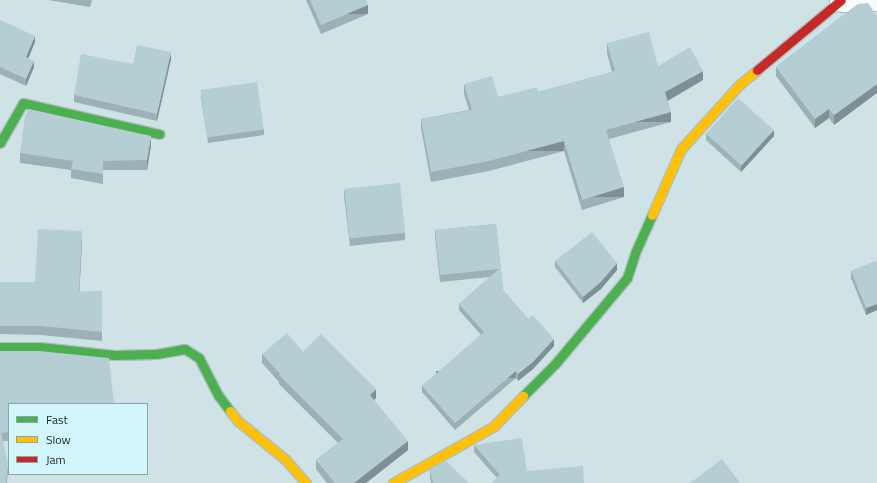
<!DOCTYPE html>
<style>
body{margin:0}
#map{position:relative;width:877px;height:483px;overflow:hidden;background:#cfe3e6;font-family:"Titillium Web",sans-serif}
div>[style]{position:absolute}
[style*='--x']{left:calc(var(--x)*1px);top:calc(var(--y)*1px);width:calc(var(--w)*1px);rotate:calc(var(--a)*1deg)}
.roads{filter:drop-shadow(1px 0 #b0c0c2) drop-shadow(-1px 0 #b0c0c2) drop-shadow(0 1px #b0c0c2) drop-shadow(0 -1px #b0c0c2)}
.street>*{height:22px;margin:-11px;padding:0 11px;transform-origin:11px;border-radius:11px;background:#f8fbfb}
.fast>*{height:9px;margin:-4.5px;padding:0 4.5px;transform-origin:4.5px;border-radius:4.5px;background:#4caf50}
.slow>*{height:9px;margin:-4.5px;padding:0 4.5px;transform-origin:4.5px;border-radius:4.5px;background:#ffc107}
.jam>*{height:9px;margin:-4.5px;padding:0 4.5px;transform-origin:4.5px;border-radius:4.5px;background:#c62828}
.wall>*{inset:0;background:#9bb1b5}
.shaded-wall>*{inset:0;background:#7e9094;transform-origin:0 0}
.building>*{inset:0;background:#b4ced3;transform-origin:0 0}
span{translate:-50% -50%;white-space:nowrap;text-align:center;line-height:1.15;-webkit-text-stroke:3.5px #d3f6fd;paint-order:stroke}
.legend{position:absolute;left:8px;top:403px;width:140px;height:72px;box-sizing:border-box;background:#d3f6fd;border:1px solid #89a3a8;margin:0;padding:5px 7px;list-style:none;font-size:12px;color:#192629}
.legend li{display:flex;align-items:center;gap:8px;height:20px}
.legend b{width:20px;border:1px solid #89a3a8}
</style>
<div id="map">
<div class="roads">
<div class="street">
<i style="--x:841;--y:1;--w:35;--a:-2"></i>
</div>
<div class="fast">
<i style="--x:0;--y:143;--w:46;--a:-60.1"></i>
<i style="--x:23;--y:103;--w:140;--a:12.8"></i>
<i style="--x:0;--y:347;--w:40;--a:0"></i>
<i style="--x:40;--y:347;--w:75;--a:6.1"></i>
<i style="--x:115;--y:355;--w:41;--a:-1.4"></i>
<i style="--x:156;--y:354;--w:29;--a:-10"></i>
<i style="--x:185;--y:349;--w:17;--a:33"></i>
<i style="--x:199;--y:358;--w:42;--a:62.8"></i>
<i style="--x:218;--y:395;--w:20;--a:53"></i>
<i style="--x:523;--y:396;--w:45;--a:-45"></i>
<i style="--x:555;--y:364;--w:112;--a:-50.1"></i>
<i style="--x:627;--y:278;--w:26;--a:-72"></i>
<i style="--x:635;--y:253;--w:42;--a:-65.9"></i>
</div>
<div class="slow">
<i style="--x:652;--y:215;--w:72;--a:-66.3"></i>
<i style="--x:681;--y:149;--w:88;--a:-47.8"></i>
<i style="--x:740;--y:84;--w:22;--a:-39"></i>
<i style="--x:230;--y:411;--w:13;--a:51"></i>
<i style="--x:238;--y:421;--w:60;--a:39"></i>
<i style="--x:285;--y:459;--w:32;--a:49"></i>
<i style="--x:393;--y:483;--w:116;--a:-29.4"></i>
<i style="--x:494;--y:426;--w:42;--a:-46"></i>
</div>
<div class="jam">
<i style="--x:757;--y:70;--w:109;--a:-39.8"></i>
</div>
</div>
<div class="wall">
<i style="clip-path:polygon(48px 0,92px 0,90px 7px)"></i>
<i style="clip-path:polygon(306px 0,366px 0,368px 14px,321px 34px)"></i>
<i style="clip-path:polygon(858px 4px,834px 125px,829px 118px,815px 128px,776px 76px,776px 67px)"></i>
<i style="clip-path:polygon(0 20px,35px 42px,28px 58px,34px 67px,26px 86px,0 74px)"></i>
<i style="clip-path:polygon(607px 43px,658px 66px,703px 80px,668px 101px,671px 122px,609px 139px,624px 197px,582px 210px,564px 151px,489px 171px,431px 182px,421px 128px,421px 119px,469px 110px,464px 94px,464px 84px,498px 97px,538px 92px,612px 72px,607px 53px)"></i>
<i style="clip-path:polygon(171px 59px,157px 121px,74px 102px,74px 95px,133px 64px)"></i>
<i style="clip-path:polygon(201px 90px,264px 129px,264px 135px,208px 143px,201px 97px)"></i>
<i style="clip-path:polygon(706px 134px,774px 136px,741px 172px,706px 140px)"></i>
<i style="clip-path:polygon(151px 145px,147px 170px,103px 170px,103px 184px,71px 178px,71px 170px,20px 163px,20px 153px)"></i>
<i style="clip-path:polygon(344px 190px,405px 233px,405px 240px,350px 246px,344px 196px)"></i>
<i style="clip-path:polygon(496px 224px,503px 290px,528px 319px,554px 346px,533px 369px,518px 381px,516px 378px,455px 430px,422px 392px,422px 386px,481px 335px,459px 310px,459px 304px,490px 277px,440px 282px,435px 237px,435px 230px)"></i>
<i style="clip-path:polygon(82px 240px,79px 292px,102px 291px,102px 341px,41px 335px,0 334px,0 282px,35px 282px)"></i>
<i style="clip-path:polygon(555px 261px,617px 270px,601px 289px,583px 303px,555px 267px)"></i>
<i style="clip-path:polygon(877px 261px,877px 310px,866px 315px,851px 278px,851px 271px)"></i>
<i style="clip-path:polygon(0 351px,9px 404px,9px 441px,3px 441px,8px 471px,7px 483px,0 483px)"></i>
<i style="clip-path:polygon(303px 352px,376px 398px,374px 400px,408px 450px,366px 483px,327px 483px,316px 469px,316px 460px,338px 443px,279px 384px,279px 382px,262px 363px,262px 354px)"></i>
<i style="clip-path:polygon(474px 445px,527px 471px,497px 478px,474px 452px)"></i>
<i style="clip-path:polygon(430px 470px,469px 483px,431px 483px,430px 477px)"></i>
</div>
<div class="shaded-wall">
<i style="left:368px;top:5px;width:9px;height:51px;rotate:90deg"></i>
<i style="clip-path:polygon(35px 36px,35px 42px,26px 64px,26px 57px)"></i>
<i style="clip-path:polygon(171px 52px,171px 59px,157px 121px,157px 114px)"></i>
<i style="clip-path:polygon(34px 61px,34px 67px,26px 86px,26px 79px)"></i>
<i style="clip-path:polygon(703px 71px,703px 80px,665px 102px,665px 92px)"></i>
<i style="clip-path:polygon(877px 84px,877px 93px,834px 125px,834px 115px)"></i>
<i style="clip-path:polygon(829px 109px,829px 118px,815px 128px,815px 119px)"></i>
<i style="left:671px;top:112px;width:10px;height:67px;rotate:90deg"></i>
<i style="clip-path:polygon(774px 130px,774px 136px,741px 172px,741px 165px)"></i>
<i style="clip-path:polygon(151px 136px,151px 145px,147px 170px,147px 160px)"></i>
<i style="left:564px;top:141px;width:10px;height:78px;rotate:90deg"></i>
<i style="left:624px;top:187px;width:10px;height:44px;rotate:90deg"></i>
<i style="clip-path:polygon(82px 231px,82px 240px,79px 300px,79px 292px)"></i>
<i style="clip-path:polygon(617px 263px,617px 270px,601px 289px,583px 303px,583px 297px)"></i>
<i style="clip-path:polygon(877px 304px,877px 310px,866px 315px,866px 308px)"></i>
<i style="clip-path:polygon(554px 339px,554px 346px,533px 369px,518px 381px,518px 374px)"></i>
<i style="left:516px;top:371px;width:7px;height:80px;rotate:90deg"></i>
<i style="clip-path:polygon(376px 389px,376px 398px,370px 404px,370px 395px)"></i>
<i style="clip-path:polygon(408px 441px,408px 450px,366px 483px,354px 483px)"></i>
</div>
<div class="building">
<i style="clip-path:polygon(310px 0,366px 0,368px 5px,321px 25px)"></i>
<i style="clip-path:polygon(868px 3px,877px 16px,877px 84px,834px 115px,829px 109px,815px 119px,776px 67px,858px 4px)"></i>
<i style="clip-path:polygon(0 20px,35px 36px,26px 57px,34px 61px,26px 79px,0 67px)"></i>
<i style="clip-path:polygon(649px 32px,658px 66px,690px 47px,703px 71px,665px 92px,671px 112px,606px 130px,624px 187px,582px 200px,564px 141px,489px 161px,431px 172px,421px 119px,472px 110px,464px 84px,492px 76px,498px 97px,537px 87px,538px 92px,615px 71px,607px 43px)"></i>
<i style="clip-path:polygon(137px 45px,171px 52px,157px 114px,74px 95px,81px 54px,133px 64px)"></i>
<i style="left:257px;top:82px;width:48px;height:57px;rotate:82deg"></i>
<i style="left:738px;top:98px;width:48px;height:48px;rotate:42deg"></i>
<i style="clip-path:polygon(29px 109px,151px 136px,147px 160px,103px 161px,103px 174px,71px 169px,73px 161px,20px 153px,25px 116px)"></i>
<i style="left:400px;top:183px;width:50px;height:56px;rotate:84deg"></i>
<i style="clip-path:polygon(496px 224px,503px 290px,528px 319px,533px 315px,554px 339px,533px 362px,518px 374px,516px 371px,455px 423px,422px 386px,484px 332px,459px 304px,499px 269px,440px 275px,435px 230px)"></i>
<i style="clip-path:polygon(38px 229px,82px 231px,79px 292px,102px 291px,102px 332px,41px 326px,0 326px,0 282px,35px 282px)"></i>
<i style="clip-path:polygon(592px 232px,617px 263px,601px 282px,583px 297px,555px 261px)"></i>
<i style="clip-path:polygon(877px 261px,877px 304px,866px 308px,851px 271px)"></i>
<i style="clip-path:polygon(287px 333px,303px 352px,321px 334px,376px 389px,370px 395px,408px 441px,354px 483px,335px 483px,316px 460px,343px 439px,279px 375px,280px 374px,262px 354px)"></i>
<i style="clip-path:polygon(0 351px,39px 351px,109px 358px,114px 404px,9px 404px,9px 432px,1px 433px,8px 462px,6px 483px,0 483px)"></i>
<i style="clip-path:polygon(522px 438px,527px 471px,583px 466px,584px 483px,491px 483px,500px 475px,474px 445px)"></i>
<i style="clip-path:polygon(722px 459px,740px 483px,690px 483px)"></i>
<i style="clip-path:polygon(446px 461px,469px 483px,433px 483px,430px 470px)"></i>
</div>
<ul class="legend">
<li><b style="height:5px;background:#4caf50"></b>Fast</li>
<li><b style="height:5px;background:#ffc107"></b>Slow</li>
<li><b style="height:5px;background:#c62828"></b>Jam</li>
</ul>
</div>
